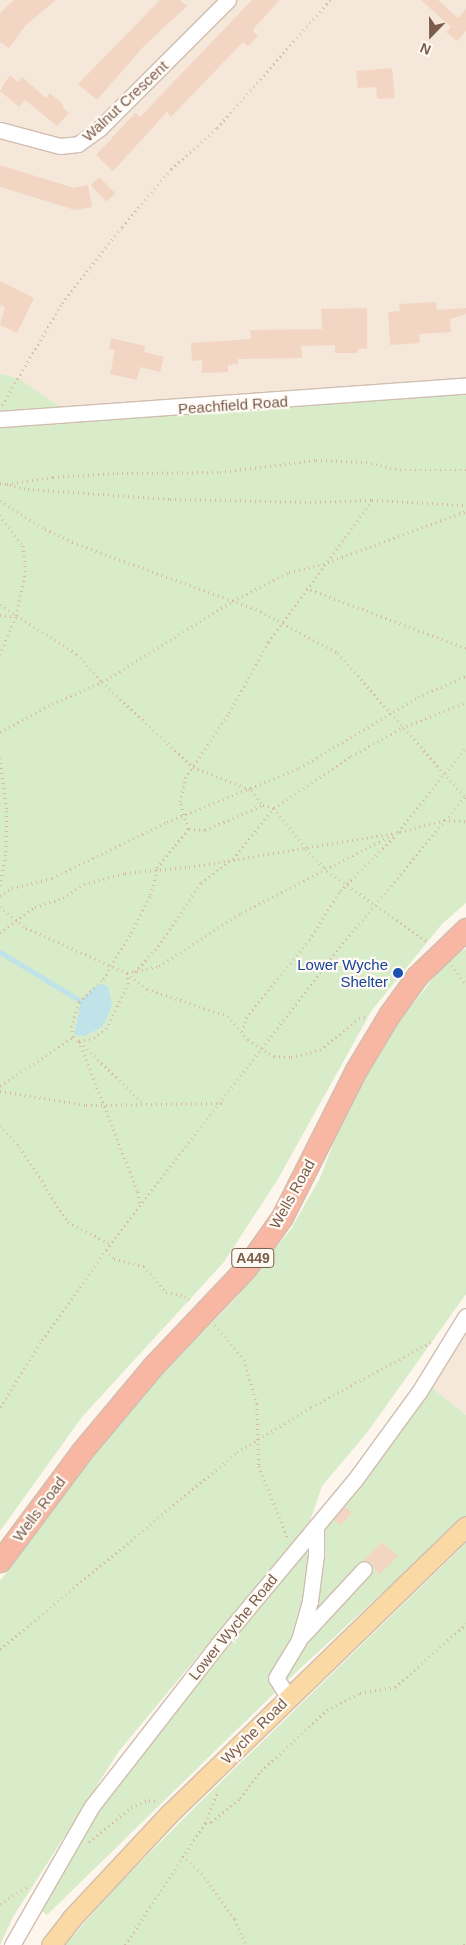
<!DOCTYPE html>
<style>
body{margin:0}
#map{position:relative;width:466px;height:1945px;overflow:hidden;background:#fdf6ec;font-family:Arial,sans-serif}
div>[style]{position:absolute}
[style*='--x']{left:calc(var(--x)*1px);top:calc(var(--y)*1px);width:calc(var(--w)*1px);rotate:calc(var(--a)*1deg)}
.residential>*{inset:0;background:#f5e8da}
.green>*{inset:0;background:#d8ecc9}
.water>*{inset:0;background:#bfe3e8}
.stream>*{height:4.5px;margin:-2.25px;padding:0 2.25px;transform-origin:2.25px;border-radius:2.25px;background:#bfe3e8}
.building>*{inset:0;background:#f3d5c3;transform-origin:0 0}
.path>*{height:2.5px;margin-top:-1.25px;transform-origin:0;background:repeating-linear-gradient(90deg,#d9b8a5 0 1px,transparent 0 5px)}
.roads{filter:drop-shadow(1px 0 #d1beb0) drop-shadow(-1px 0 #d1beb0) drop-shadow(0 1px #d1beb0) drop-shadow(0 -1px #d1beb0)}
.minor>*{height:15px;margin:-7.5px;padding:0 7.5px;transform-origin:7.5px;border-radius:7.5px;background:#fff}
.major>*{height:19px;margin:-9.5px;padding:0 9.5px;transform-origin:9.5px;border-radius:9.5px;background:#fbd9a5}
.highway>*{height:21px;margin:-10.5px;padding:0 10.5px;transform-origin:10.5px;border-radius:10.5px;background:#f7b7a3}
.dots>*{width:14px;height:14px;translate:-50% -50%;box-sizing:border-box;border:2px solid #fffaf3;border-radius:50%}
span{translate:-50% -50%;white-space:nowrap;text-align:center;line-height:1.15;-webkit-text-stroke:4.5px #fffaf3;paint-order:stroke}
.shield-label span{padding:1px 4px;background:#fffaf3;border:1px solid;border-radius:4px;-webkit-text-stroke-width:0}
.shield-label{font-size:14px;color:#7a5c4d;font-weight:700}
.street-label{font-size:15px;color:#7a5c4d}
.transit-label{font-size:15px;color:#164399}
.right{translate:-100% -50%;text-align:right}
.north{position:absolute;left:406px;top:10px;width:50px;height:50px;-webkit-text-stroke:4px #fffaf3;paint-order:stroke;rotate:202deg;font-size:14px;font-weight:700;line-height:20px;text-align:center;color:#7a5c4d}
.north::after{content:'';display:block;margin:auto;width:18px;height:22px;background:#7a5c4d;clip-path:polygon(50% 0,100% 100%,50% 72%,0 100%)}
</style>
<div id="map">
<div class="residential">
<i style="clip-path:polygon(0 0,466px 0,466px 386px,74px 416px,18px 378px,0 374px)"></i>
<i style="clip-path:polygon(466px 1332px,466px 1415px,431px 1387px)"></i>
</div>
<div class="green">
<i style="clip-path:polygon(0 374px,18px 378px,74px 416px,466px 386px,466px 903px,442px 924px,372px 1010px,278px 1179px,224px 1262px,82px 1417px,0 1531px)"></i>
<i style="clip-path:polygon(466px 949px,466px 1294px,366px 1434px,322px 1486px,310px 1521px,119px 1751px,13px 1917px,0 1945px,0 1581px,118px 1420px,235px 1299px,291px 1229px,320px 1178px,354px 1090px,384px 1040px,451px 956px)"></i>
<i style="clip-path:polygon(431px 1387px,466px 1415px,466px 1516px,292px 1676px,47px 1915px,38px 1908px,86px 1826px,155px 1732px,397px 1438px)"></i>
<i style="clip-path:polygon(466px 1543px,466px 1945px,65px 1945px,118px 1885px,187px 1815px)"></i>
</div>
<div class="water">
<i style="clip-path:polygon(103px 984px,108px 987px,112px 1005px,106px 1020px,102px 1027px,85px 1036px,74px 1035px,81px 1001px,94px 987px)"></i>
</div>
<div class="stream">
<i style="--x:0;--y:952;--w:95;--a:31.2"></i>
</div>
<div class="building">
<i style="clip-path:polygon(14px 0,56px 0,25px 26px,9px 48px,0 42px,0 13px)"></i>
<i style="clip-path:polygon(160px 0,180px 0,187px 6px,143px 47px,97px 100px,78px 84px)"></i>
<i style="clip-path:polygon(252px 0,280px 0,255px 27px,253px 32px,258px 36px,248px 46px,243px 42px,171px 117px,167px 112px,113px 171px,96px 155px,135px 113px,140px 117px)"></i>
<i style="clip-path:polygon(421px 0,438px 0,458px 18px,466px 9px,466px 31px,457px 41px,446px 32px,451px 27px)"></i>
<i style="clip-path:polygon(392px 68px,395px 98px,377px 99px,376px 87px,358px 88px,356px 71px)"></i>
<i style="clip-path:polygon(10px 75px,18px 82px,22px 77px,46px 98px,50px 93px,64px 105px,62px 107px,69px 113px,57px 126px,25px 100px,19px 107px,0 91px)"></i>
<i style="clip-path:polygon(0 165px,74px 188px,88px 185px,92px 207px,75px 210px,0 187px)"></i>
<i style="left:99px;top:177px;width:23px;height:12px;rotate:45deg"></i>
<i style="clip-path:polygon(0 281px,34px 298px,17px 333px,0 325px,5px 307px,0 305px)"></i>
<i style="clip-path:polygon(436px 302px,437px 310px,466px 308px,466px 314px,450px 319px,451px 332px,419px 334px,420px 343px,390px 345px,388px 312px,400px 311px,399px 304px)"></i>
<i style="clip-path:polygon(367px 308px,367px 349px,358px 349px,358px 353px,335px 353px,335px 345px,301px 346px,302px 358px,238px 359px,238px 364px,228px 365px,228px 372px,202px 373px,202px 360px,192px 361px,191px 343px,251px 339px,250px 330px,322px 329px,321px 309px)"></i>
<i style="clip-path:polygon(111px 338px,145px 346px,144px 352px,164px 357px,160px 372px,140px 367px,137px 380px,110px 374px,115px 350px,109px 349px)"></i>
<i style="clip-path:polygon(345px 1506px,352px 1513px,341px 1525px,334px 1520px)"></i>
<i style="clip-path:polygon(382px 1542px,398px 1556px,379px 1575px,371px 1562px,364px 1560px)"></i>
</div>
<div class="path">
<i style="--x:2;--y:405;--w:118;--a:-59.5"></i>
<i style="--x:62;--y:303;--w:97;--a:-51.7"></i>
<i style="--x:122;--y:227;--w:76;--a:-49.8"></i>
<i style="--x:171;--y:169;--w:62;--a:-41.7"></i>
<i style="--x:217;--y:128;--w:171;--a:-48.6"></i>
<i style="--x:0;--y:483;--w:29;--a:12"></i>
<i style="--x:28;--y:489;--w:142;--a:4"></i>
<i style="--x:170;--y:499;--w:140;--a:1.2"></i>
<i style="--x:310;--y:502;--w:62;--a:-1.8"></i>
<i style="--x:372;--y:500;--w:94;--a:3"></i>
<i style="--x:7;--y:484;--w:47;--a:-8.7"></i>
<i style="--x:53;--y:477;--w:64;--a:-3.6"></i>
<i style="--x:117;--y:473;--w:103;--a:-0.6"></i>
<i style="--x:220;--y:472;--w:97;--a:-7.1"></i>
<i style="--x:316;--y:460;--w:50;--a:2.3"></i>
<i style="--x:366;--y:462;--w:35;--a:13"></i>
<i style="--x:400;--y:470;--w:66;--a:0"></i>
<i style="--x:0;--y:501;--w:53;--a:31.9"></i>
<i style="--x:45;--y:529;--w:35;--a:25"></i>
<i style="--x:77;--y:544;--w:190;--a:20"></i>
<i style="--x:256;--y:609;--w:93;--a:28.2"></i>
<i style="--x:338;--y:653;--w:192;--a:48.6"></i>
<i style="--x:0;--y:515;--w:39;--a:53"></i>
<i style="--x:23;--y:546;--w:25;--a:83"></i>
<i style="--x:26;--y:571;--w:47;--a:102.3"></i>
<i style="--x:16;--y:617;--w:41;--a:112.8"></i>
<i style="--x:306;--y:588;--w:171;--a:20.6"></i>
<i style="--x:0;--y:605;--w:91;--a:32.5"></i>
<i style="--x:77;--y:654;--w:38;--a:48"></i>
<i style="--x:102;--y:682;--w:125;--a:43"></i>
<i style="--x:193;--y:767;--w:63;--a:21.3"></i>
<i style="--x:252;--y:790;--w:19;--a:54"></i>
<i style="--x:0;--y:615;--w:15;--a:8"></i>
<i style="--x:0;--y:732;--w:59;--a:-28.3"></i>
<i style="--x:52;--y:704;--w:55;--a:-23.7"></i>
<i style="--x:102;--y:682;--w:154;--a:-31.7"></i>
<i style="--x:233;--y:601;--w:63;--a:-27.4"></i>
<i style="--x:289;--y:572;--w:35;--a:-13"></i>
<i style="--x:323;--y:564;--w:153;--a:-20.3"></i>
<i style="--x:0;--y:758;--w:53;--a:82.5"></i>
<i style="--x:7;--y:811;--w:44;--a:91.3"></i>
<i style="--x:6;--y:855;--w:31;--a:101"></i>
<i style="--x:188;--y:829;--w:28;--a:-107"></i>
<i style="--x:180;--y:802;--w:25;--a:-78"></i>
<i style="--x:185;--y:778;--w:78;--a:-55.9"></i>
<i style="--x:229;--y:713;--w:81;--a:-61.2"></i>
<i style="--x:268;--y:642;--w:176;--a:-53.8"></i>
<i style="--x:400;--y:832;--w:46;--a:-15.3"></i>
<i style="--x:444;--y:820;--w:22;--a:3"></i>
<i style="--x:0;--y:896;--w:14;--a:-34"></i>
<i style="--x:12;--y:888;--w:41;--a:-14"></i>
<i style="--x:52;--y:878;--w:128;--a:-26"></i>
<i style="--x:167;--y:822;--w:143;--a:-22.2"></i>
<i style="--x:299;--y:768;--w:139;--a:-30.8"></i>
<i style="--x:418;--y:697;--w:52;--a:-23.6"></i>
<i style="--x:0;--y:907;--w:33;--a:39"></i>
<i style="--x:26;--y:928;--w:111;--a:24"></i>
<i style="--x:127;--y:973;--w:26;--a:39"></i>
<i style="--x:147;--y:989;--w:85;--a:18.4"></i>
<i style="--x:228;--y:1016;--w:31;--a:50"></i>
<i style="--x:248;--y:1040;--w:31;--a:32"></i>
<i style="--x:274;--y:1056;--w:17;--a:3"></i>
<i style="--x:291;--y:1057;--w:30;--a:-14"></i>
<i style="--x:320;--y:1050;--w:50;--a:-39.4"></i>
<i style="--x:359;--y:1018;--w:9;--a:-13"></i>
<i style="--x:0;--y:933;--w:44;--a:-36.6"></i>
<i style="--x:35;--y:907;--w:29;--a:-18"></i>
<i style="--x:63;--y:898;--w:25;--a:-34"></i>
<i style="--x:84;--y:884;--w:42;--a:-15"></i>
<i style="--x:125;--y:873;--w:64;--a:-5.4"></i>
<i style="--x:189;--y:867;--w:209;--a:-9.4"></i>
<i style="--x:452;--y:965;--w:24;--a:54"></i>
<i style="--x:135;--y:972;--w:30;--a:-48"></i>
<i style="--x:155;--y:950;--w:81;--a:-55.5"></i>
<i style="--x:201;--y:883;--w:40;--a:-37"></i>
<i style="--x:233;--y:859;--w:65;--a:-51.2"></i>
<i style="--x:274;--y:808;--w:93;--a:-34"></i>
<i style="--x:351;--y:756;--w:58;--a:-28.8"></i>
<i style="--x:402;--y:728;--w:69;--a:-22.1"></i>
<i style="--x:242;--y:1032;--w:15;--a:-74"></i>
<i style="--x:246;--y:1018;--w:100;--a:-51.1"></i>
<i style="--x:309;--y:940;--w:58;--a:-57.7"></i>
<i style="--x:340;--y:891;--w:79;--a:-45"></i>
<i style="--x:73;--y:1037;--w:10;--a:-101"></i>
<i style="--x:71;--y:1027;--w:26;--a:-72"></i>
<i style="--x:79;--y:1002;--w:33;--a:-44"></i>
<i style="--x:103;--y:979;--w:54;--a:-58.7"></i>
<i style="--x:131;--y:933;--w:42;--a:-63.4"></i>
<i style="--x:150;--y:895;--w:28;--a:-75"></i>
<i style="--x:157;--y:868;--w:29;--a:-52"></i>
<i style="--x:175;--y:845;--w:21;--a:-49"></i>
<i style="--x:189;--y:829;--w:16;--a:4"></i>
<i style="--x:205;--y:830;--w:63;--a:-23.3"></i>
<i style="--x:263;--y:805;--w:11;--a:15"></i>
<i style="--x:274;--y:808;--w:52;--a:52"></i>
<i style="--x:306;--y:849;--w:30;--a:46"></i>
<i style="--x:327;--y:871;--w:122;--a:35"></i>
<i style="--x:79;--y:1041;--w:15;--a:-11"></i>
<i style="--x:94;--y:1038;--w:15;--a:-37"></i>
<i style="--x:106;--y:1029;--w:50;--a:-63.9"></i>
<i style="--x:128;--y:984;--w:11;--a:-95"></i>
<i style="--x:127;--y:973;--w:33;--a:-12"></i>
<i style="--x:159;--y:966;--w:98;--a:-32.9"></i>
<i style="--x:241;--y:913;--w:177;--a:-27.3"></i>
<i style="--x:398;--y:832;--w:109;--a:-51.3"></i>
<i style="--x:80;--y:1042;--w:89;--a:44.1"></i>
<i style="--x:0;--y:1086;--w:88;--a:-33.9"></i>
<i style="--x:73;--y:1037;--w:7;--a:34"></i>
<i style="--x:79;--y:1041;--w:162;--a:68.7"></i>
<i style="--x:138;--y:1192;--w:13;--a:81"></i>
<i style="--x:0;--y:1091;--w:87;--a:9.2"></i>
<i style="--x:86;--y:1105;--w:136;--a:-0.8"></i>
<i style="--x:0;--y:1126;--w:29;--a:46"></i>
<i style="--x:20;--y:1147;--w:89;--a:57.4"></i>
<i style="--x:68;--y:1222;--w:48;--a:27.1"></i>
<i style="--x:106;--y:1250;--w:12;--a:48"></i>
<i style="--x:114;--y:1259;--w:31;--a:13"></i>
<i style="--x:144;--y:1266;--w:34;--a:50"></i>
<i style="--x:166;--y:1292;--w:19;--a:12"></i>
<i style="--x:185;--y:1296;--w:9;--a:36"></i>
<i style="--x:215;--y:1325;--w:45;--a:50.4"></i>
<i style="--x:244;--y:1360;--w:46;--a:73.5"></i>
<i style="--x:257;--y:1404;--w:62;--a:88.2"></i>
<i style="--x:259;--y:1466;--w:79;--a:68.3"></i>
<i style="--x:0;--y:1407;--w:79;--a:-57.9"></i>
<i style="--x:42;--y:1340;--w:110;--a:-54.6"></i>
<i style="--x:106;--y:1250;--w:367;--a:-52.4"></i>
<i style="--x:330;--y:959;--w:213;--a:-50.3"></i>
<i style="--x:0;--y:1649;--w:308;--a:-39.7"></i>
<i style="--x:237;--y:1452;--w:87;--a:-31.3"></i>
<i style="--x:311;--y:1407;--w:136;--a:-28.4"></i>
<i style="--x:205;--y:1823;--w:6;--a:-9"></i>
<i style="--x:211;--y:1822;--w:38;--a:-40"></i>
<i style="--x:240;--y:1798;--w:34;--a:-52"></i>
<i style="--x:261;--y:1771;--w:90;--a:-42.7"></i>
<i style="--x:327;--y:1710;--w:37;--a:-27"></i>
<i style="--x:360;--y:1693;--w:36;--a:-10"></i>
<i style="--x:395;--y:1687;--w:95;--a:-41.6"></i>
<i style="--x:89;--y:1842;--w:55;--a:-39.8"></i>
<i style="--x:131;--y:1807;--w:19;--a:-21"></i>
<i style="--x:149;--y:1800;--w:9;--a:6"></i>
<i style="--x:183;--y:1856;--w:25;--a:42"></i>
<i style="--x:202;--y:1873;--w:57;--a:54.3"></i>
<i style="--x:235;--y:1919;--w:28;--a:67"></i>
<i style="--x:0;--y:1904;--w:33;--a:-33"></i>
<i style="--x:125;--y:1945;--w:146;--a:-56.7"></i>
<i style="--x:205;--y:1823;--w:35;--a:-68"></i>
<i style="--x:464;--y:1945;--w:4;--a:-56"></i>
</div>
<div class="roads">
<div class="minor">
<i style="--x:0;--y:130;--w:62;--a:14.9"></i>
<i style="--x:60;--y:146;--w:18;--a:-6"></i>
<i style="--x:78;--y:144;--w:27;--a:-36"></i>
<i style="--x:100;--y:128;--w:181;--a:-45"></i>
<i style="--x:0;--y:419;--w:467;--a:-4.1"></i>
<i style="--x:302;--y:1636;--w:91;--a:-47.2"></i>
<i style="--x:288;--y:1697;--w:22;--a:-122"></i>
<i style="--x:276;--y:1678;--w:44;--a:-58.8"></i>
<i style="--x:299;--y:1640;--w:41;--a:-74.2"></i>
<i style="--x:310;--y:1601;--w:46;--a:-82.6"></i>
<i style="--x:316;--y:1555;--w:28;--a:-90"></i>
<i style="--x:12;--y:1945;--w:160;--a:-60.1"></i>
<i style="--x:92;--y:1806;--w:205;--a:-52.1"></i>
<i style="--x:218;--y:1644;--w:212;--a:-50.2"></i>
<i style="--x:354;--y:1481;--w:110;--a:-53.9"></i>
<i style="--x:419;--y:1392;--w:89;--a:-58.3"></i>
</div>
<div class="major">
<i style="--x:51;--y:1945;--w:33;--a:-52"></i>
<i style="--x:71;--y:1919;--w:144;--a:-47"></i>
<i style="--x:169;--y:1814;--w:414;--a:-44.1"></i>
</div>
<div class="highway">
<i style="--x:0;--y:1561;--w:137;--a:-53.3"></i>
<i style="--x:82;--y:1451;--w:112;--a:-50.1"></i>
<i style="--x:154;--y:1365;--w:134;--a:-46.5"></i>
<i style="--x:246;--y:1268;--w:62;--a:-54.8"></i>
<i style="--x:282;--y:1217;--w:165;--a:-63.3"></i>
<i style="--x:356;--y:1070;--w:64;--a:-59"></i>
<i style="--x:389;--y:1015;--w:48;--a:-54.3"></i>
<i style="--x:417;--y:976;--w:68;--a:-43.8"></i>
</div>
</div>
<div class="dots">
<i style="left:398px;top:973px;background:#1a4fb4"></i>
</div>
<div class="shield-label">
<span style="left:253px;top:1258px">A449</span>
</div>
<div class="street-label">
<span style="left:125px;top:101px;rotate:-43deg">Walnut Crescent</span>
<span style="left:233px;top:405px;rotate:-4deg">Peachfield Road</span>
<span style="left:292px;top:1194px;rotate:-61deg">Wells Road</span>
<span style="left:39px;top:1509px;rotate:-53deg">Wells Road</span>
<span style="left:233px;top:1627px;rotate:-51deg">Lower Wyche Road</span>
<span style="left:254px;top:1731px;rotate:-45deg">Wyche Road</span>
</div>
<div class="transit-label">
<span class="right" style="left:388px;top:973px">Lower Wyche<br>Shelter</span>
</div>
<div class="north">N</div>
</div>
